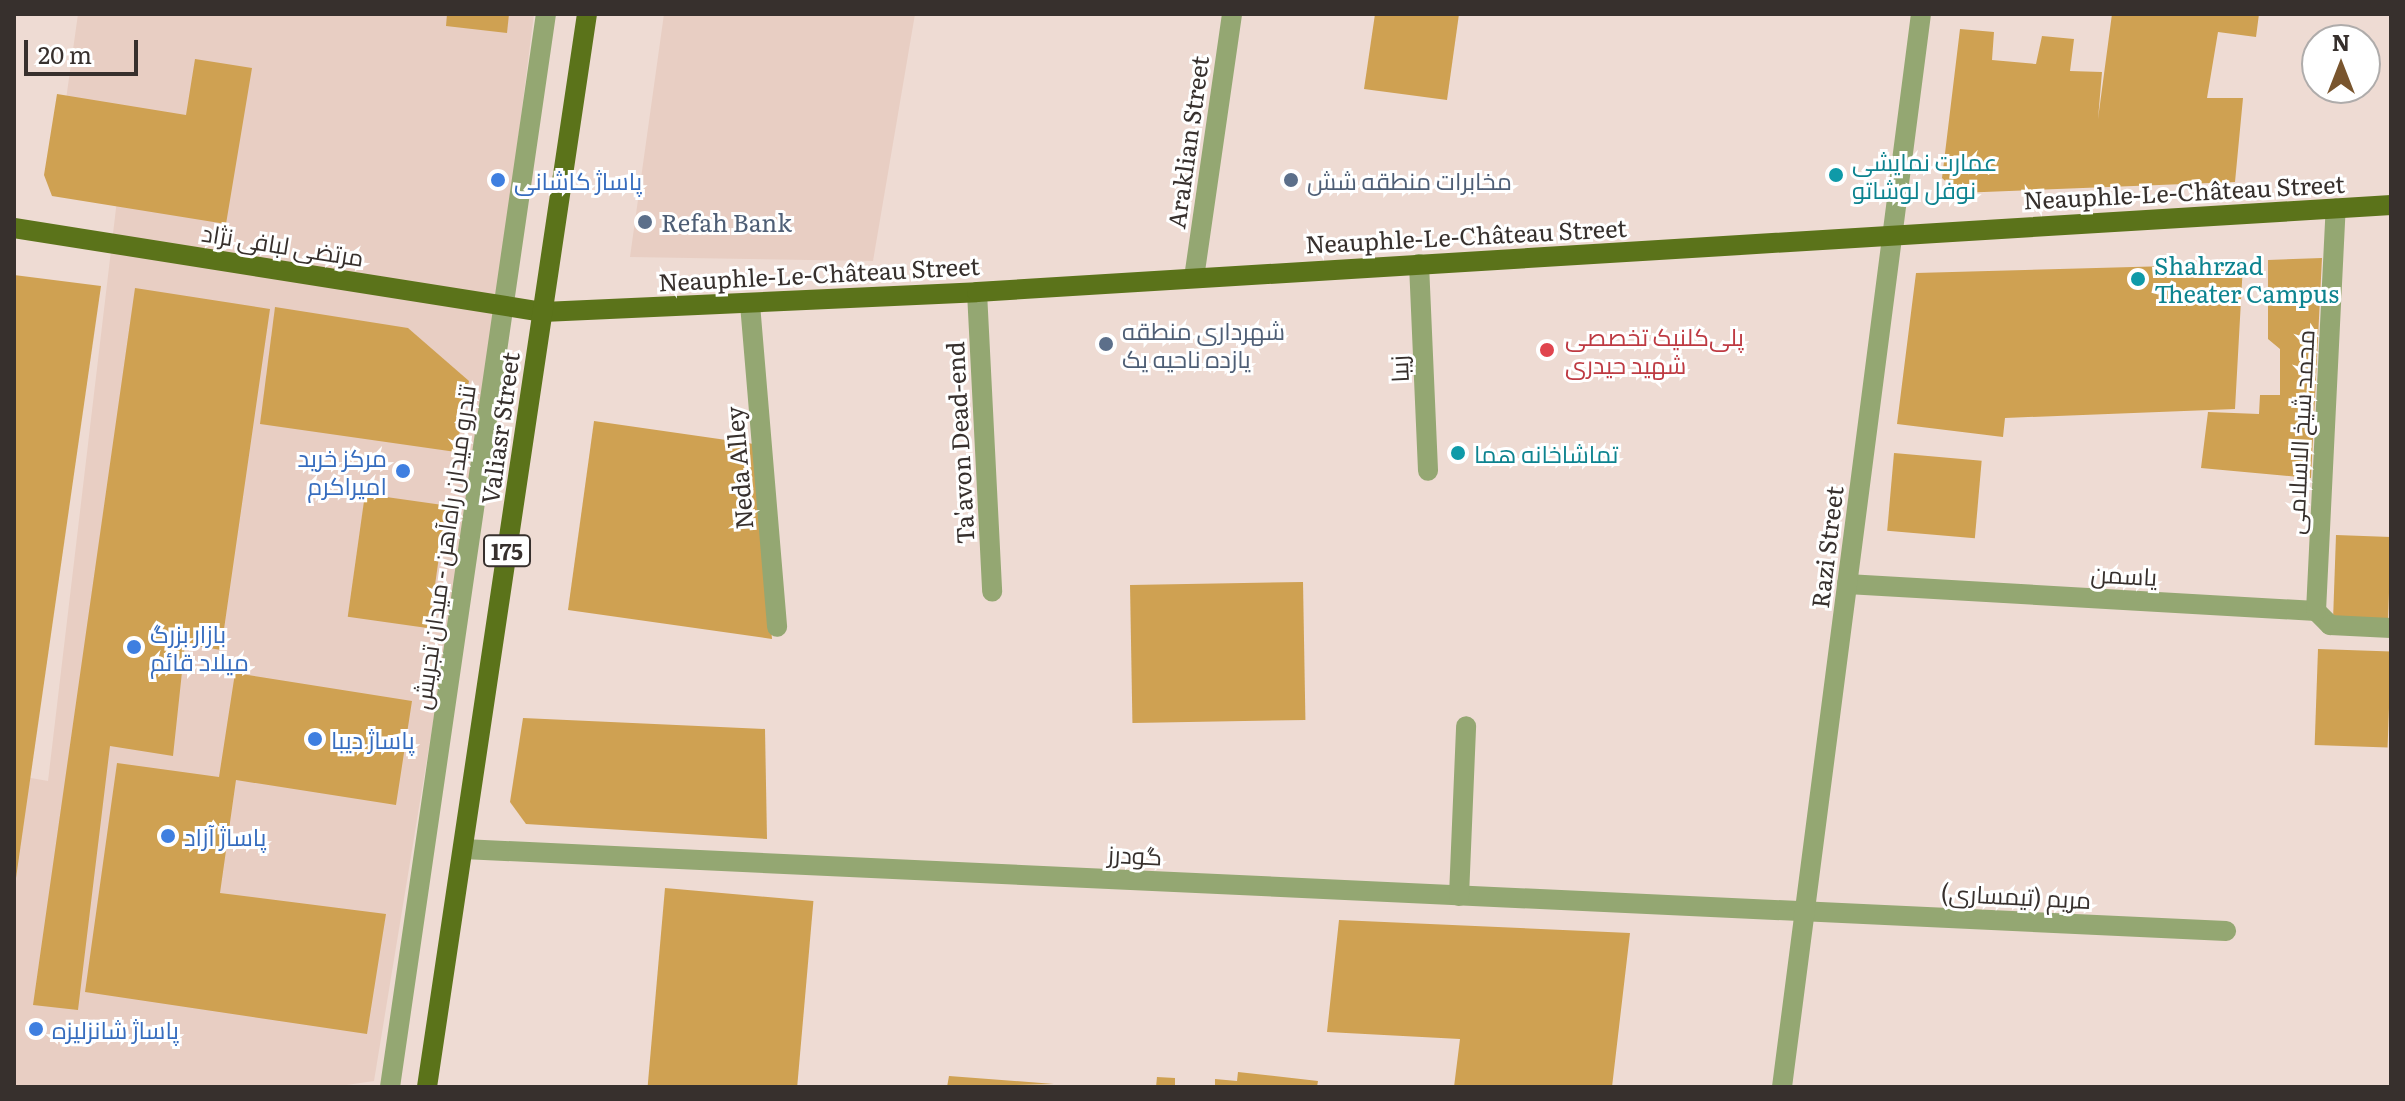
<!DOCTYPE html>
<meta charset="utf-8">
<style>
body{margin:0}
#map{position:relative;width:2405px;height:1101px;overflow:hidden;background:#eedbd3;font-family:Literata,Cairo,serif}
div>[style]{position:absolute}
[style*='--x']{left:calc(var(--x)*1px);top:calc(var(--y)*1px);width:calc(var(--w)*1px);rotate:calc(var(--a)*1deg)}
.built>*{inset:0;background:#e8cec3}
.building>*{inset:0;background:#cfa152;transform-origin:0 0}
.minor>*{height:20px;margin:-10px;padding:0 10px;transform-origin:10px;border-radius:10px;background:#94a772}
.major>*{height:20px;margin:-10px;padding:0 10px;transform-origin:10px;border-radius:10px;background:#5b731a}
.dots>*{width:22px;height:22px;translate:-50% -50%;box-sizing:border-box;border:4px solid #fff;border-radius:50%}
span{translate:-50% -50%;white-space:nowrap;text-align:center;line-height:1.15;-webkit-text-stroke:6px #fff;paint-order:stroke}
.shield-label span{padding:2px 6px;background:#fff;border:2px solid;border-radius:6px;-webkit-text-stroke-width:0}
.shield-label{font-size:22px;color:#37302d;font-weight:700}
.street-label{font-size:24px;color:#37302d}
.culture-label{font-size:24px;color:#0d838f}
.left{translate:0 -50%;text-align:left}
.shop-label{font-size:24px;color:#366cbe}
.right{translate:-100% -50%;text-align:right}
.service-label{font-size:24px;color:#4e5e75}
.health-label{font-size:24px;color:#be3a42}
.frame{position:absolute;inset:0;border:16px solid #37302d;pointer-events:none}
.north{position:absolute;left:2301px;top:24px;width:80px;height:80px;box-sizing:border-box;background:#fff;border:2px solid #afacab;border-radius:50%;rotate:0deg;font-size:22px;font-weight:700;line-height:32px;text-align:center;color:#37302d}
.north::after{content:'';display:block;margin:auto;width:28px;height:36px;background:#79552e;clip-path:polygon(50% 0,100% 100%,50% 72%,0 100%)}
.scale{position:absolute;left:24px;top:40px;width:114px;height:36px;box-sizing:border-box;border:4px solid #37302d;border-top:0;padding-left:10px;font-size:24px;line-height:28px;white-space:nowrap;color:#37302d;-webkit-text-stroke:6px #fff;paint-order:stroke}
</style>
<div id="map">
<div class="built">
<i style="clip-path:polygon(78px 14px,534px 14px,481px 431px,374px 1081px,333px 1087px,14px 1087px,14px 775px,48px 781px,117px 200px,55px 178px)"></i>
<i style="clip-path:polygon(664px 14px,915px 14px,873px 261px,630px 257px)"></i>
</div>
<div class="building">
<i style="clip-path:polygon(447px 14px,509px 14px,507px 33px,446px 26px)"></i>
<i style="clip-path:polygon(1375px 14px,1459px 14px,1447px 100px,1364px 89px)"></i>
<i style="clip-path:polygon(2112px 14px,2259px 14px,2256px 37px,2218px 32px,2207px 98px,2243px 98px,2235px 182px,1959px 193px,1942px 178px,1960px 29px,1994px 32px,1992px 60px,2036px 64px,2042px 36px,2074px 39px,2070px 71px,2102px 72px,2098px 119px)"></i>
<i style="clip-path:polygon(195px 59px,252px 68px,226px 224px,52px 196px,44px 175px,57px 94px,186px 115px)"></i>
<i style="clip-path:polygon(2322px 258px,2311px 478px,2201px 468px,2208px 412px,2259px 414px,2260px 395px,2280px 395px,2280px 349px,2268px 339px,2268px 260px)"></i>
<i style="clip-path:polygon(2243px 264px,2235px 409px,2005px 418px,2003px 437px,1897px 424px,1916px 273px)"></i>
<i style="clip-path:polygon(14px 275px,101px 286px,16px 878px,14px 878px)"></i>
<i style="clip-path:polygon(135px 288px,270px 309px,221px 650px,185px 644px,173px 756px,110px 746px,78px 1010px,33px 1005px)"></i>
<i style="clip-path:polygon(275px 307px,408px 328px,469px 381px,456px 452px,260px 424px)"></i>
<i style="clip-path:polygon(594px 421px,754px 444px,772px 639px,568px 610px)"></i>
<i style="left:1894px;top:453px;width:88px;height:78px;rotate:5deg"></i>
<i style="left:365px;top:494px;width:82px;height:124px;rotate:8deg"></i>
<i style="left:2336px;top:535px;width:55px;height:83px;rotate:2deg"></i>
<i style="left:1303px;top:582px;width:138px;height:173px;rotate:89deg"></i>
<i style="left:2318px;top:649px;width:73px;height:96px;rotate:2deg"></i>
<i style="clip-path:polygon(235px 673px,412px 701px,396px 805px,236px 780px,220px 893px,386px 914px,367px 1034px,85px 992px,117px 763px,219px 777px)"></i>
<i style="clip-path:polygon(523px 718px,765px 729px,767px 839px,526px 824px,510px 802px)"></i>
<i style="left:665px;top:888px;width:149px;height:200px;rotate:5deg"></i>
<i style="clip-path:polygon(1339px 920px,1630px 933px,1612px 1087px,1454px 1087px,1460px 1039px,1327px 1032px)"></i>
<i style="clip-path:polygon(1238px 1072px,1318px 1081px,1317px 1087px,1215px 1087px,1215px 1079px,1237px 1081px)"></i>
<i style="clip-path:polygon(949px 1076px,1054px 1084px,947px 1087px)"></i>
<i style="clip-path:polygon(1157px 1077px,1175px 1078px,1175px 1087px,1156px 1087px)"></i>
</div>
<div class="minor">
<i style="--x:1419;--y:264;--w:207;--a:87.5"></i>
<i style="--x:1194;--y:278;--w:267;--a:-81.8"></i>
<i style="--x:977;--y:292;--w:300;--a:87.1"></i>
<i style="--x:750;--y:304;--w:324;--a:85.2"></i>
<i style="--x:1847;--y:584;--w:470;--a:3.3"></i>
<i style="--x:2316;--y:611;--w:20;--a:45"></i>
<i style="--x:2330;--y:625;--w:61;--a:2.8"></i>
<i style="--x:2316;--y:611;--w:403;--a:-87.2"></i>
<i style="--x:463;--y:849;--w:1765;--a:2.66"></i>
<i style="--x:1459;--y:896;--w:170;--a:-87.6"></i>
<i style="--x:390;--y:1087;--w:1084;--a:-81.73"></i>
<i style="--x:1782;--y:1087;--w:1082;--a:-82.62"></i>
</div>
<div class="major">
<i style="--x:14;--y:228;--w:536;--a:9.02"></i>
<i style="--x:543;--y:312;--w:434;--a:-2.6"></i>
<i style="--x:977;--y:292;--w:1417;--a:-3.52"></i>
<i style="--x:427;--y:1087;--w:1085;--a:-81.52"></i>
</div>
<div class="dots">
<i style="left:1836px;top:175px;background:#0f9aa8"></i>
<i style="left:498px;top:180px;background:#3f7fe0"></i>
<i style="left:1291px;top:180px;background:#5c6f8a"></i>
<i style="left:645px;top:222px;background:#5c6f8a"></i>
<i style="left:2138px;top:279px;background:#0f9aa8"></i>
<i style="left:1106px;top:344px;background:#5c6f8a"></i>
<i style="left:1547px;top:350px;background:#e0444e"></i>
<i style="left:1458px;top:453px;background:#0f9aa8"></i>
<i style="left:403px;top:471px;background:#3f7fe0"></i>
<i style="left:134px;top:647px;background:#3f7fe0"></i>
<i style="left:315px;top:739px;background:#3f7fe0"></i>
<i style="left:168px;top:836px;background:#3f7fe0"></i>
<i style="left:36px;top:1029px;background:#3f7fe0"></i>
</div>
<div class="shield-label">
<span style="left:507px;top:551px">175</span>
</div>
<div class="street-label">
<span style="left:1187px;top:142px;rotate:-82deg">Araklian Street</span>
<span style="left:2184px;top:191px;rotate:-3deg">Neauphle-Le-Château Street</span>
<span style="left:1466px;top:235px;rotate:-3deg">Neauphle-Le-Château Street</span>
<span style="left:283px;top:244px;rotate:9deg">مرتضی لبافی نژاد</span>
<span style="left:819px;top:273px;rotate:-3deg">Neauphle-Le-Château Street</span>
<span style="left:1398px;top:369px;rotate:-93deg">زیبا</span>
<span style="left:499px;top:428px;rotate:-82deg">Valiasr Street</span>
<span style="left:2299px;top:432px;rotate:-87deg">محمد شیخ الاسلامی</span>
<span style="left:959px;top:443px;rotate:-93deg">Ta'avon Dead-end</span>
<span style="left:738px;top:468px;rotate:-95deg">Neda Alley</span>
<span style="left:443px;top:547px;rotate:-82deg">تندرو میدان راه‌آهن - میدان تجریش</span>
<span style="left:1826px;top:547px;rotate:-83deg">Razi Street</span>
<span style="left:2124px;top:574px;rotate:3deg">یاسمن</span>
<span style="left:1135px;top:854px;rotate:3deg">گودرز</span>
<span style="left:2016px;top:895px;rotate:3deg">مریم (تیمساری)</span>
</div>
<div class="culture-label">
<span class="left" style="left:1852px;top:175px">عمارت نمایشی<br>نوفل لوشاتو</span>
<span class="left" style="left:2154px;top:279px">Shahrzad<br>Theater Campus</span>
<span class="left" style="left:1474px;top:453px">تماشاخانه هما</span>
</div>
<div class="shop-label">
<span class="left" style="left:514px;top:180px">پاساژ کاشانی</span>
<span class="right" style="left:387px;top:471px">مرکز خرید<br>امیراکرم</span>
<span class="left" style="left:150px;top:647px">بازار بزرگ<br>میلاد قائم</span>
<span class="left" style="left:331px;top:739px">پاساژ دیبا</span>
<span class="left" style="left:184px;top:836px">پاساژ آزاد</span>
<span class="left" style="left:52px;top:1029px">پاساژ شانزلیزه</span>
</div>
<div class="service-label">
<span class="left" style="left:1307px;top:180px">مخابرات منطقه شش</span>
<span class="left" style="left:661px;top:222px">Refah Bank</span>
<span class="left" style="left:1122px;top:344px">شهرداری منطقه<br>یازده ناحیه یک</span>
</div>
<div class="health-label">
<span class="left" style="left:1565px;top:350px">پلی‌کلنیک تخصصی<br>شهید حیدری</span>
</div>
<div class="frame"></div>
<div class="north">N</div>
<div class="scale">20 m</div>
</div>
